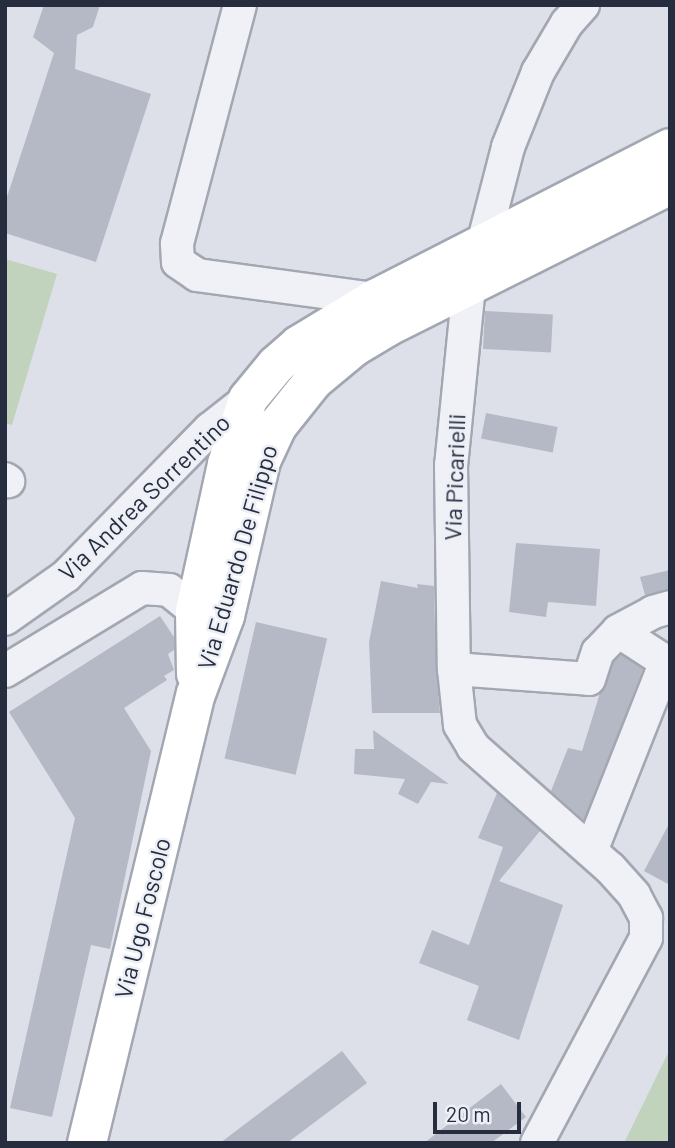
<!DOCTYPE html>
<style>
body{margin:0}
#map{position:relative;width:675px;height:1148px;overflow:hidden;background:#dde0e8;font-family:Barlow,sans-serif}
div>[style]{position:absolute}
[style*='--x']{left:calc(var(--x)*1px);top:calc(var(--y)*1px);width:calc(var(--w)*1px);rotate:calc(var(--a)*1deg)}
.green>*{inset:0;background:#c1d2bd}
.building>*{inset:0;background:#b4b9c5;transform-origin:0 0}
.roads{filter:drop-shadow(2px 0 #a2a7b2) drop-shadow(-2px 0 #a2a7b2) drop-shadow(0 2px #a2a7b2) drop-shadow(0 -2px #a2a7b2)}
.street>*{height:32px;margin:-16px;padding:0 16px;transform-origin:16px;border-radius:16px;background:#f0f1f6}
.secondary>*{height:38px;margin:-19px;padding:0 19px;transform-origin:19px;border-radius:19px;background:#fff}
span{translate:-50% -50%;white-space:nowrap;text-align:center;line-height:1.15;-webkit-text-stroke:5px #eceff5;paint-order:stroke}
.street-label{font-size:24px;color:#262d3f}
.frame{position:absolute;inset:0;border:7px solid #262d3f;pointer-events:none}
.scale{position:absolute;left:433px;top:1102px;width:88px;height:32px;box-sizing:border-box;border:4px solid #262d3f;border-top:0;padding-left:9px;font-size:21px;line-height:24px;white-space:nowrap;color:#262d3f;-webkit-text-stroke:5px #eceff5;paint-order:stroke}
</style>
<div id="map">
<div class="green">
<i style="clip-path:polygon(5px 259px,57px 274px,12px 425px,5px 423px)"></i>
<i style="clip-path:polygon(670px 1049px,670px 1143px,624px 1143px)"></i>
</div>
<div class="building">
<i style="clip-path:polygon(44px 5px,100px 5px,93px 27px,77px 35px,75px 69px,151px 94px,96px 262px,5px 233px,5px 203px,54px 53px,33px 37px)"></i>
<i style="left:485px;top:311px;width:68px;height:38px;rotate:3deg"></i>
<i style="left:486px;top:413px;width:73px;height:26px;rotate:11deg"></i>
<i style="clip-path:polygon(516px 543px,600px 549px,596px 606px,548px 602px,546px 617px,509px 612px)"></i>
<i style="clip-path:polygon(670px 570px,670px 589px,645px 595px,640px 577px)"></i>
<i style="clip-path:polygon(381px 581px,418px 588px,417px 584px,434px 586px,436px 669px,440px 713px,372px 713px,369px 642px)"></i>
<i style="clip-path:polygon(160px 616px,174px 637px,174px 650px,168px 654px,174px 670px,164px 676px,167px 680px,124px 708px,151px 751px,110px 949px,91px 945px,52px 1117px,10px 1108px,75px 818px,9px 712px)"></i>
<i style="left:256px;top:622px;width:73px;height:140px;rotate:13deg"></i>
<i style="clip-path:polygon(621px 655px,643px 669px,584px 820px,551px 791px,568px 748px,582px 751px,600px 693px,614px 662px)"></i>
<i style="clip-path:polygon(373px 730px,414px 759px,449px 784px,431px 782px,418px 804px,398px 794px,405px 779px,354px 774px,355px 749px,374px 749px)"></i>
<i style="clip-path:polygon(497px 793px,540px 831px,499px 881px,563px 905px,519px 1040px,467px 1020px,479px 986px,419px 963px,432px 930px,469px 945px,503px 847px,478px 838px)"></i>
<i style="clip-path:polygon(670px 822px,670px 885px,644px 871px)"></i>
<i style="clip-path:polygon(342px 1051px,367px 1083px,287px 1143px,220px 1143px)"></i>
<i style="clip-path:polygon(501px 1084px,526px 1117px,491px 1143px,424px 1143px)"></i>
</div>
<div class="roads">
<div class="street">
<i style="--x:240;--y:5;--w:247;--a:104.8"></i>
<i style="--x:177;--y:244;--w:18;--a:87"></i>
<i style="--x:178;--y:262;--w:23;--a:34"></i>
<i style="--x:197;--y:275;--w:180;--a:7.7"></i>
<i style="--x:483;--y:244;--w:100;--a:-75.5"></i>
<i style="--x:508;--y:147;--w:81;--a:-68.2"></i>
<i style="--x:538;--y:72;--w:57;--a:-59.4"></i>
<i style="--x:567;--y:23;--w:24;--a:-48"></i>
<i style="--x:469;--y:286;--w:180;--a:95.7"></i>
<i style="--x:451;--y:465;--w:204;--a:89.2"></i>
<i style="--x:454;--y:669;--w:56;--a:83.9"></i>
<i style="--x:460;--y:725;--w:26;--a:59"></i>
<i style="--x:473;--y:747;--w:183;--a:41.5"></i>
<i style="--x:610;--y:868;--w:36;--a:48"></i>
<i style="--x:634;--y:895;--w:26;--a:62"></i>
<i style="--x:646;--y:918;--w:20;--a:90"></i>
<i style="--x:646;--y:938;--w:232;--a:118"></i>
<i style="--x:5;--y:479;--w:4;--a:34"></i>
<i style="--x:5;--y:619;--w:75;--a:-35.2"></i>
<i style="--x:66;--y:576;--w:206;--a:-45.6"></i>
<i style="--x:210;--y:429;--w:48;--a:-38.3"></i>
<i style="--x:454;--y:669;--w:135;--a:4.2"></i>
<i style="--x:589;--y:679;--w:28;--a:-72"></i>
<i style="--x:598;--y:652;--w:29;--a:-46"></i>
<i style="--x:618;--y:631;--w:40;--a:-28"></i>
<i style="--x:653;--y:612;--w:18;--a:-16"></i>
<i style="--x:5;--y:671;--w:160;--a:-31.2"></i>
<i style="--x:142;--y:588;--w:27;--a:4"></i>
<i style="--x:169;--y:590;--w:33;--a:39"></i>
<i style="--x:591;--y:851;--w:203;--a:-68.4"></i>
<i style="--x:666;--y:662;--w:57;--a:-147.1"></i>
</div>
<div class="secondary">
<i style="--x:196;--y:674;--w:63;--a:-90.9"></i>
<i style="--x:195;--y:611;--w:150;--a:-77.7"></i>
<i style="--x:227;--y:464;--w:68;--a:-72.1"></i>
<i style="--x:248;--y:399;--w:44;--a:-50.5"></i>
<i style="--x:276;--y:365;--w:30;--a:-41"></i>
<i style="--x:299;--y:345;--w:89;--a:-31.2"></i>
<i style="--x:375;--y:299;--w:331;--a:-27.1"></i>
<i style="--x:87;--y:1143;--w:462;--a:-76.4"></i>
<i style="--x:196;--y:694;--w:83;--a:-69.6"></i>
<i style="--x:225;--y:616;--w:159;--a:-76.9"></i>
<i style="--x:261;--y:461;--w:40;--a:-65"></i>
<i style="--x:278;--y:425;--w:58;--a:-51.3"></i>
<i style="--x:314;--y:380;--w:52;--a:-39.5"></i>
<i style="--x:354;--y:347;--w:39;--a:-31"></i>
<i style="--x:387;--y:327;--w:317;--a:-26.6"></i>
</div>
</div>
<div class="street-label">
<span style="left:454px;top:477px;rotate:-88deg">Via Picarielli</span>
<span style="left:144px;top:497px;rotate:-44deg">Via Andrea Sorrentino</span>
<span style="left:237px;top:557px;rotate:-74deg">Via Eduardo De Filippo</span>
<span style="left:142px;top:918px;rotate:-76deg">Via Ugo Foscolo</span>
</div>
<div class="frame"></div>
<div class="scale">20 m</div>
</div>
